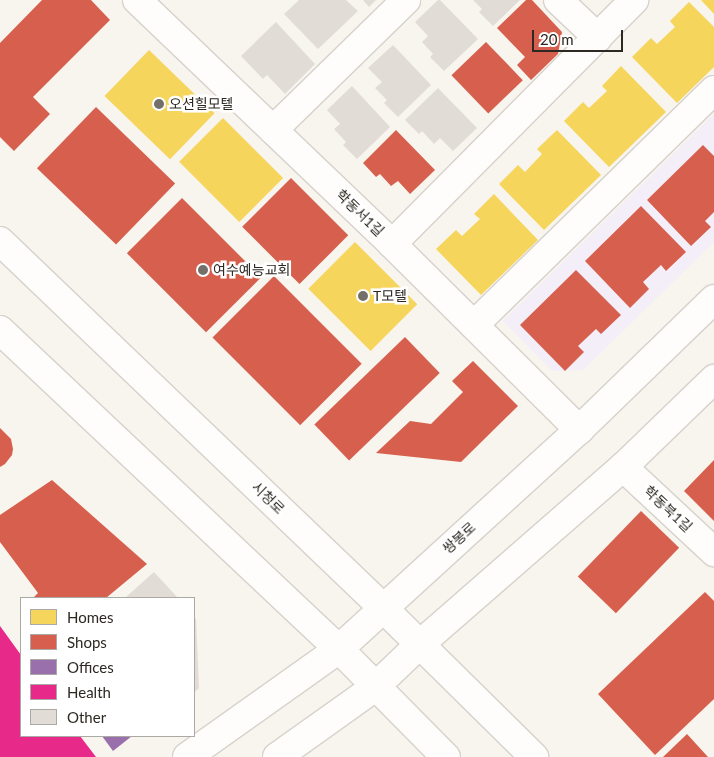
<!DOCTYPE html>
<meta charset="utf-8">
<style>
body{margin:0}
#map{position:relative;width:714px;height:757px;overflow:hidden;background:#f8f4ee;font-family:Lato,"Noto Sans KR",sans-serif}
div>[style]{position:absolute}
[style*='--x']{left:calc(var(--x)*1px);top:calc(var(--y)*1px);width:calc(var(--w)*1px);rotate:calc(var(--a)*1deg)}
.commercial>*{inset:0;background:#f3eef7}
.homes>*{inset:0;background:#f6d55c;transform-origin:0 0}
.shops>*{inset:0;background:#d6604d;transform-origin:0 0}
.offices>*{inset:0;background:#9970ab}
.health>*{inset:0;background:#e7298a}
.building>*{inset:0;background:#e1dcd6}
.roads{filter:drop-shadow(1px 0 #d6d2cb) drop-shadow(-1px 0 #d6d2cb) drop-shadow(0 1px #d6d2cb) drop-shadow(0 -1px #d6d2cb)}
.minor>*{height:28px;margin:-14px;padding:0 14px;transform-origin:14px;border-radius:14px;background:#fefdfc}
.tertiary>*{height:28px;margin:-14px;padding:0 14px;transform-origin:14px;border-radius:14px;background:#fefdfc}
.dots>*{width:14px;height:14px;translate:-50% -50%;box-sizing:border-box;border:2px solid #fff;border-radius:50%}
span{translate:-50% -50%;white-space:nowrap;text-align:center;line-height:1.15;-webkit-text-stroke:5px #fff;paint-order:stroke}
.poi-label{font-size:14px;color:#2d2821}
.left{translate:0 -50%;text-align:left}
.street-label{font-size:14px;color:#2d2821}
.legend{position:absolute;left:20px;top:597px;width:175px;height:140px;box-sizing:border-box;background:#fff;border:1px solid #aba9a6;margin:0;padding:6px 9px;list-style:none;font-size:15px;color:#2d2821}
.legend li{display:flex;align-items:center;gap:10px;height:25px}
.legend b{width:25px;border:1px solid #aba9a6}
.scale{position:absolute;left:532px;top:30px;width:91px;height:22px;box-sizing:border-box;border:2px solid #2d2821;border-top:0;padding-left:6px;font-size:15px;line-height:18px;white-space:nowrap;color:#2d2821;-webkit-text-stroke:4px #fff;paint-order:stroke}
</style>
<div id="map">
<div class="commercial">
<i style="clip-path:polygon(714px 114px,714px 242px,583px 370px,552px 371px,503px 321px)"></i>
</div>
<div class="homes">
<i style="clip-path:polygon(701px 0,714px 0,714px 14px)"></i>
<i style="clip-path:polygon(689px 2px,714px 27px,714px 67px,677px 103px,632px 57px,651px 38px,657px 44px,675px 27px,670px 21px)"></i>
<i style="left:149px;top:50px;width:91px;height:64px;rotate:44deg"></i>
<i style="clip-path:polygon(621px 66px,666px 112px,609px 167px,564px 121px,583px 102px,589px 108px,607px 91px,602px 86px)"></i>
<i style="left:223px;top:118px;width:85px;height:62px;rotate:45deg"></i>
<i style="clip-path:polygon(557px 130px,601px 175px,544px 230px,499px 184px,518px 165px,525px 172px,542px 154px,537px 149px)"></i>
<i style="clip-path:polygon(494px 194px,538px 240px,481px 295px,436px 249px,456px 230px,462px 236px,480px 219px,474px 214px)"></i>
<i style="left:355px;top:242px;width:88px;height:66px;rotate:45deg"></i>
</div>
<div class="shops">
<i style="clip-path:polygon(42px 0,91px 0,110px 20px,33px 97px,50px 114px,14px 151px,0 137px,0 43px)"></i>
<i style="clip-path:polygon(526px 0,532px 0,562px 32px,558px 54px,531px 80px,517px 65px,525px 57px,497px 28px)"></i>
<i style="left:486px;top:42px;width:53px;height:48px;rotate:46deg"></i>
<i style="left:96px;top:107px;width:110px;height:85px;rotate:44deg"></i>
<i style="clip-path:polygon(396px 130px,435px 170px,410px 194px,398px 181px,391px 186px,380px 174px,376px 177px,363px 163px)"></i>
<i style="clip-path:polygon(703px 145px,714px 156px,714px 212px,705px 221px,711px 227px,691px 246px,647px 200px)"></i>
<i style="left:291px;top:178px;width:81px;height:69px;rotate:45deg"></i>
<i style="left:182px;top:198px;width:112px;height:78px;rotate:45deg"></i>
<i style="clip-path:polygon(641px 206px,686px 252px,666px 271px,661px 265px,643px 282px,649px 289px,630px 308px,585px 261px)"></i>
<i style="clip-path:polygon(576px 270px,621px 315px,601px 334px,596px 329px,578px 346px,584px 352px,565px 371px,520px 325px)"></i>
<i style="left:274px;top:276px;width:124px;height:87px;rotate:45deg"></i>
<i style="left:405px;top:337px;width:50px;height:126px;rotate:46deg"></i>
<i style="clip-path:polygon(473px 361px,518px 406px,461px 462px,376px 453px,410px 421px,431px 424px,463px 392px,452px 381px)"></i>
<i style="clip-path:polygon(0 428px,11px 439px,13px 449px,12px 455px,5px 464px,0 467px)"></i>
<i style="clip-path:polygon(714px 460px,714px 521px,684px 491px)"></i>
<i style="clip-path:polygon(52px 480px,147px 564px,106px 598px,33px 598px,38px 593px,0 542px,0 515px)"></i>
<i style="left:641px;top:511px;width:53px;height:91px;rotate:44deg"></i>
<i style="clip-path:polygon(705px 592px,714px 601px,714px 699px,655px 755px,598px 694px)"></i>
<i style="clip-path:polygon(687px 734px,708px 757px,663px 757px)"></i>
</div>
<div class="offices">
<i style="clip-path:polygon(102px 736px,132px 736px,113px 751px)"></i>
</div>
<div class="health">
<i style="clip-path:polygon(0 626px,21px 655px,21px 736px,80px 736px,96px 757px,0 757px)"></i>
</div>
<div class="building">
<i style="clip-path:polygon(299px 0,346px 0,358px 11px,318px 49px,284px 14px)"></i>
<i style="clip-path:polygon(363px 0,376px 0,369px 7px)"></i>
<i style="clip-path:polygon(438px 0,440px 0,478px 39px,444px 71px,430px 57px,433px 54px,422px 42px,428px 36px,415px 22px)"></i>
<i style="clip-path:polygon(473px 0,520px 0,493px 26px,479px 12px,482px 9px)"></i>
<i style="clip-path:polygon(276px 22px,315px 64px,285px 94px,267px 75px,263px 79px,241px 56px)"></i>
<i style="clip-path:polygon(393px 45px,431px 85px,398px 117px,384px 103px,387px 100px,375px 88px,382px 82px,368px 68px)"></i>
<i style="clip-path:polygon(352px 86px,390px 127px,357px 159px,343px 145px,346px 142px,334px 129px,340px 124px,327px 110px)"></i>
<i style="clip-path:polygon(438px 88px,477px 128px,453px 151px,440px 138px,434px 144px,422px 131px,419px 134px,405px 120px)"></i>
<i style="clip-path:polygon(154px 572px,178px 598px,125px 598px)"></i>
<i style="clip-path:polygon(194px 616px,196px 619px,199px 688px,194px 693px)"></i>
</div>
<div class="roads">
<div class="minor">
<i style="--x:137;--y:0;--w:353;--a:43.7"></i>
<i style="--x:392;--y:244;--w:264;--a:44.8"></i>
<i style="--x:558;--y:0;--w:55;--a:43.5"></i>
<i style="--x:273;--y:130;--w:186;--a:-44.3"></i>
<i style="--x:392;--y:244;--w:344;--a:-45.2"></i>
<i style="--x:474;--y:325;--w:336;--a:-44.4"></i>
<i style="--x:623;--y:467;--w:125;--a:43"></i>
</div>
<div class="tertiary">
<i style="--x:0;--y:241;--w:529;--a:43.77"></i>
<i style="--x:382;--y:607;--w:214;--a:44.6"></i>
<i style="--x:0;--y:330;--w:465;--a:43.3"></i>
<i style="--x:339;--y:649;--w:152;--a:45.3"></i>
<i style="--x:187;--y:757;--w:186;--a:-35.4"></i>
<i style="--x:339;--y:649;--w:325;--a:-42.4"></i>
<i style="--x:579;--y:430;--w:188;--a:-44.1"></i>
<i style="--x:277;--y:757;--w:120;--a:-35.5"></i>
<i style="--x:375;--y:687;--w:61;--a:-43.7"></i>
<i style="--x:419;--y:645;--w:271;--a:-41.1"></i>
<i style="--x:623;--y:467;--w:127;--a:-44"></i>
</div>
</div>
<div class="dots">
<i style="left:159px;top:104px;background:#746f69"></i>
<i style="left:203px;top:270px;background:#746f69"></i>
<i style="left:363px;top:296px;background:#746f69"></i>
</div>
<div class="poi-label">
<span class="left" style="left:169px;top:104px">오션힐모텔</span>
<span class="left" style="left:213px;top:270px">여수예능교회</span>
<span class="left" style="left:373px;top:296px">T모텔</span>
</div>
<div class="street-label">
<span style="left:360px;top:213px;rotate:44deg">학동서1길</span>
<span style="left:268px;top:498px;rotate:44deg">시청로</span>
<span style="left:668px;top:509px;rotate:43deg">학동북1길</span>
<span style="left:459px;top:538px;rotate:-42deg">쌍봉로</span>
</div>
<ul class="legend">
<li><b style="height:14px;background:#f6d55c"></b>Homes</li>
<li><b style="height:14px;background:#d6604d"></b>Shops</li>
<li><b style="height:14px;background:#9970ab"></b>Offices</li>
<li><b style="height:14px;background:#e7298a"></b>Health</li>
<li><b style="height:14px;background:#e1dcd6"></b>Other</li>
</ul>
<div class="scale">20 m</div>
</div>
